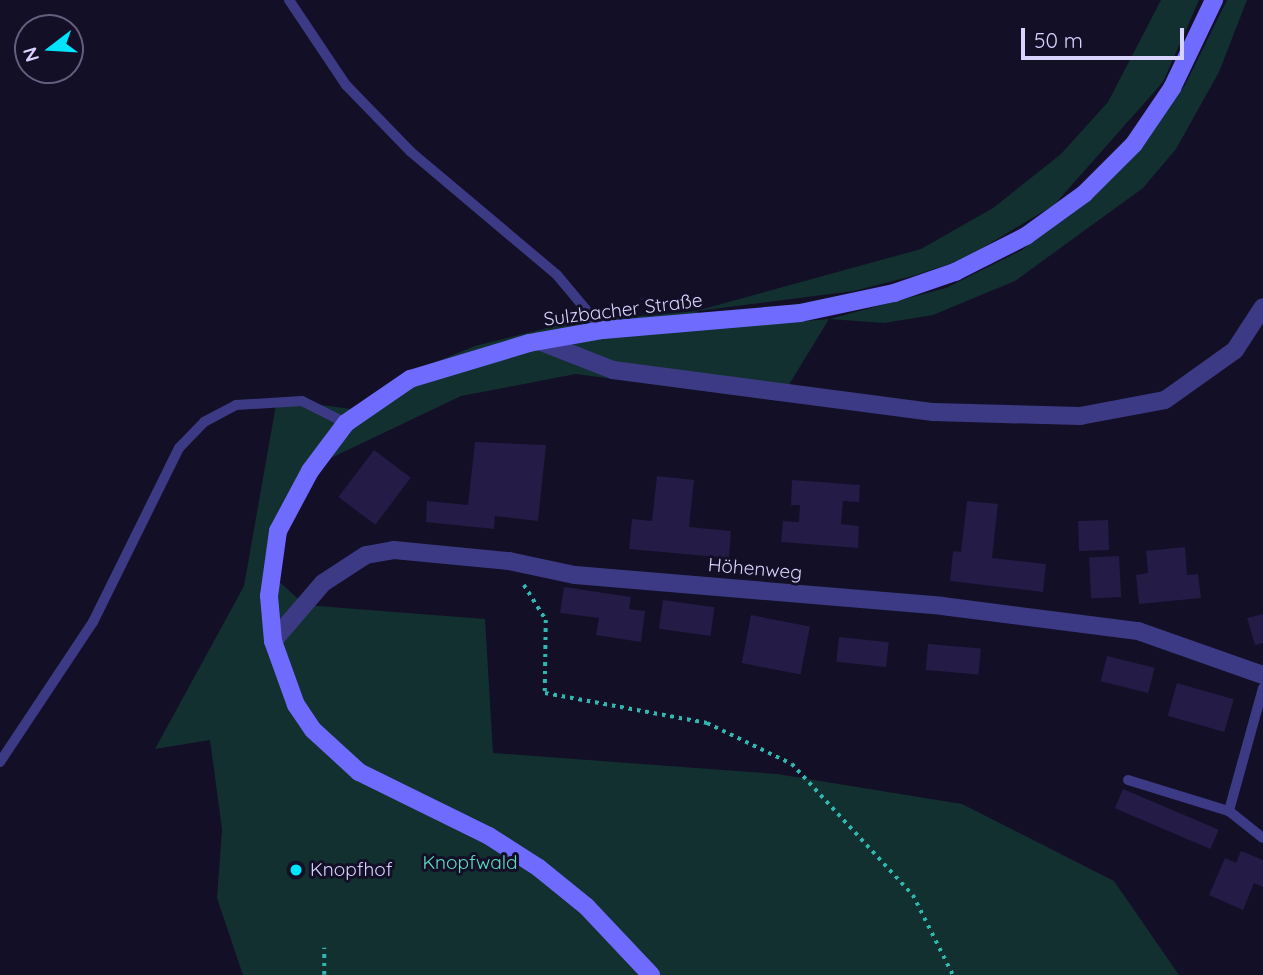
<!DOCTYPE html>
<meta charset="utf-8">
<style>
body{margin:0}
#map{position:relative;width:1263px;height:975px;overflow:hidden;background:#130f26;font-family:Quicksand,sans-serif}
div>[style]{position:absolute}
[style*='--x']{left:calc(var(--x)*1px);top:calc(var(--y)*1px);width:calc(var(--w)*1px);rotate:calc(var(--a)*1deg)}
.green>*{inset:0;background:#12302f}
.building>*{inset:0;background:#241b47;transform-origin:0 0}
.path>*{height:3.5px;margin-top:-1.75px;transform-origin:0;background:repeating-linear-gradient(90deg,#2fb8b0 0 3.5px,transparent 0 8.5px)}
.lane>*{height:10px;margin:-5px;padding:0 5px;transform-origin:5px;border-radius:5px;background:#3d3a85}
.street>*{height:18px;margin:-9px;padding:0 9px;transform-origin:9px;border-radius:9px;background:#3d3a85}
.secondary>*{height:18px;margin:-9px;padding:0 9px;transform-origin:9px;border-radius:9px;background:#6f6bff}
.dots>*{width:19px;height:19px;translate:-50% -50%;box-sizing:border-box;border:4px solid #130f26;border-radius:50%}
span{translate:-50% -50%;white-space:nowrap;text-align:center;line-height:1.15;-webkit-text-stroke:6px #130f26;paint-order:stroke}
.street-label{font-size:19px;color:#d9d4ff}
.park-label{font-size:19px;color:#5fe0c0}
.poi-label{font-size:19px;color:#d9d4ff}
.left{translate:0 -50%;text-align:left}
.north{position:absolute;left:14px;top:14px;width:70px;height:70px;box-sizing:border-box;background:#130f26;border:2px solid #625e7d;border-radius:50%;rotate:253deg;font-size:19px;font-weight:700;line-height:28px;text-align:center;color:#d9d4ff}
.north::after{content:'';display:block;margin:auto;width:24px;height:32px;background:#00e5ff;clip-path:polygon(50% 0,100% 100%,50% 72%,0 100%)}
.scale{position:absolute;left:1021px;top:28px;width:163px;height:32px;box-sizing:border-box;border:4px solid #d9d4ff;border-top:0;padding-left:9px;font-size:21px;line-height:24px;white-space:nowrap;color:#d9d4ff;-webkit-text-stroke:5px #130f26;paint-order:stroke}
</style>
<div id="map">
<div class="green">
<i style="clip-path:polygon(1161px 0,1199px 0,1163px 82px,1054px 205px,964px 259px,916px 275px,854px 291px,697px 311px,710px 329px,829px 319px,946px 288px,1022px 250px,1126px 165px,1185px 85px,1227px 0,1247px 0,1219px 72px,1176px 149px,1143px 188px,1015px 281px,933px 315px,884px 323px,829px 319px,779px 401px,576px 374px,461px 396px,312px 467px,264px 568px,305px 605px,485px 619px,493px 753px,777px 774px,962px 804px,1114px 881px,1179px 975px,243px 975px,217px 898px,222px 829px,210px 740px,155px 749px,244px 586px,277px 399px,351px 409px,421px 368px,475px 346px,572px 322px,696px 311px,921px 249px,993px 208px,1061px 154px,1108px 102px)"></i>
</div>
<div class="building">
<i style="clip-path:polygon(475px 442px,546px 445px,538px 521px,495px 516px,494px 529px,426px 522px,427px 501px,468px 505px)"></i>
<i style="left:374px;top:450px;width:46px;height:59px;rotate:37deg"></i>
<i style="clip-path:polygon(657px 476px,694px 480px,689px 527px,731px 531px,729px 558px,629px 549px,632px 519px,652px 521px)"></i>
<i style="clip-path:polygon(792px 480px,860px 485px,859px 502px,843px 501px,841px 524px,859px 526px,858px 548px,781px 542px,783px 521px,799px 522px,800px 505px,791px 505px)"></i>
<i style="clip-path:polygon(967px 501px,998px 504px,992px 558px,1046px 564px,1043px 592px,950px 581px,953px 551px,961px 552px)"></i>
<i style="left:1108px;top:520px;width:30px;height:30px;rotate:88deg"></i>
<i style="clip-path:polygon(1185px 547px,1187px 575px,1198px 574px,1201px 598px,1139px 604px,1136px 575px,1148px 573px,1146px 551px)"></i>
<i style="left:1119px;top:556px;width:41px;height:30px;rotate:87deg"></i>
<i style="clip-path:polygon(564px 587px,631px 597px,629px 609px,645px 611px,641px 642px,596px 635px,599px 618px,560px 613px)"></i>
<i style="left:663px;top:600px;width:52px;height:29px;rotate:8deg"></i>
<i style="clip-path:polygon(1263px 614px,1263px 643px,1255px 645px,1247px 618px)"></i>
<i style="left:751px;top:615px;width:60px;height:49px;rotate:11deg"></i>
<i style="left:839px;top:637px;width:50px;height:25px;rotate:6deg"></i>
<i style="left:928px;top:644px;width:53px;height:26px;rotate:5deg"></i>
<i style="left:1107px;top:656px;width:49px;height:26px;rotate:14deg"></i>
<i style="left:1177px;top:683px;width:59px;height:34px;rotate:16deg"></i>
<i style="left:1123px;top:789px;width:104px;height:21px;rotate:23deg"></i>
<i style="clip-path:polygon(1241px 851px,1263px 860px,1263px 887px,1254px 883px,1243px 910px,1209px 895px,1225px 858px,1236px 863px)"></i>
</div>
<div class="path">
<i style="--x:524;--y:585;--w:41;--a:57.8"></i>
<i style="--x:546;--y:620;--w:73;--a:90.8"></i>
<i style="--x:545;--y:693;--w:165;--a:10.5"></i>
<i style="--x:707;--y:723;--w:94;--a:25.8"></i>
<i style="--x:792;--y:764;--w:178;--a:47.3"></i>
<i style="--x:913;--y:895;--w:89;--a:63.4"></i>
<i style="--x:324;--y:975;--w:27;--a:-90"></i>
</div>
<div class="lane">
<i style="--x:289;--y:0;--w:102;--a:56.2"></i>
<i style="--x:346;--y:85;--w:93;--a:45.9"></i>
<i style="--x:411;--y:152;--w:191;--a:40.1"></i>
<i style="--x:557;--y:275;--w:72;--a:50.1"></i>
<i style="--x:1263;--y:688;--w:128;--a:105.5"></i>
<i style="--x:1229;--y:811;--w:43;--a:38.5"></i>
<i style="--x:0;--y:762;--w:168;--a:-56.4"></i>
<i style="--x:93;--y:622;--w:194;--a:-63.7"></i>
<i style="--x:179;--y:448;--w:36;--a:-46"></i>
<i style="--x:204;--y:422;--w:36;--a:-28"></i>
<i style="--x:236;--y:405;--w:66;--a:-3.5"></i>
<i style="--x:302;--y:401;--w:49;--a:26.6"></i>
<i style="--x:1128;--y:780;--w:106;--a:17.1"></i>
</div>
<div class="street">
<i style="--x:539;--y:341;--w:79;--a:21.4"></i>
<i style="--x:613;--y:370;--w:323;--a:7.5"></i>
<i style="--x:933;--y:412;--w:147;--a:1.6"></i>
<i style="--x:1080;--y:416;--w:86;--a:-10.7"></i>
<i style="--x:1165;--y:400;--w:86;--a:-35.5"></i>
<i style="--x:1235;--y:350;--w:51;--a:-56.9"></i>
<i style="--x:273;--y:641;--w:77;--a:-49.2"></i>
<i style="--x:323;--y:583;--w:51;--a:-33.1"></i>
<i style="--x:366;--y:555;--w:28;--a:-10"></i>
<i style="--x:394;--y:550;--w:116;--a:5.5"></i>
<i style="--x:509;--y:561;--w:67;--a:12"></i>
<i style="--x:575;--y:575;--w:368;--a:4.8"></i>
<i style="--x:942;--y:606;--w:198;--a:7.3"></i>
<i style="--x:1138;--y:631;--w:133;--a:19.4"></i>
</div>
<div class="secondary">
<i style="--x:651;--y:975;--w:93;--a:-133.3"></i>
<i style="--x:587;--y:907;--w:62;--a:-140.9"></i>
<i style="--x:539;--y:868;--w:59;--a:-147.4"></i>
<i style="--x:489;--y:836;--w:145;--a:-153.8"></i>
<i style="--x:359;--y:772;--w:62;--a:-137.6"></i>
<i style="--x:313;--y:730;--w:30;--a:-124"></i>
<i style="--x:296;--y:705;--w:68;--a:-109.8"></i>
<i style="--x:273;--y:641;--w:45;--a:-95.1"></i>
<i style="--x:269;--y:596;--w:66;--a:-82.1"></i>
<i style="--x:278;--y:531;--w:68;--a:-61.9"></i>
<i style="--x:310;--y:471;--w:60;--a:-53.1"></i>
<i style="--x:346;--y:423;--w:78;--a:-34.5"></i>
<i style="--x:410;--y:379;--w:124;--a:-16.8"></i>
<i style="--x:529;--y:343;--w:75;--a:-10"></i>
<i style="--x:603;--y:330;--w:198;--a:-4.9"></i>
<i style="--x:800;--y:313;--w:96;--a:-12"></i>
<i style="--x:894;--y:293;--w:65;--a:-19"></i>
<i style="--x:955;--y:272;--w:80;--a:-26.9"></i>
<i style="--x:1026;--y:236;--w:72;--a:-35.9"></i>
<i style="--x:1084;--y:194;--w:71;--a:-45"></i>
<i style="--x:1134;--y:144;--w:68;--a:-55.8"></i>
<i style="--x:1172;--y:88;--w:98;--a:-64.5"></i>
</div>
<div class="dots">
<i style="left:296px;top:870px;background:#00e5ff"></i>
</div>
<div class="street-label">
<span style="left:623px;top:310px;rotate:-7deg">Sulzbacher Straße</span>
<span style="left:755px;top:569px;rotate:5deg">Höhenweg</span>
</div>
<div class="park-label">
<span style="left:470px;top:863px">Knopfwald</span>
</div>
<div class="poi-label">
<span class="left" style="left:310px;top:870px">Knopfhof</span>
</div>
<div class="north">N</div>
<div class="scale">50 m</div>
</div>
